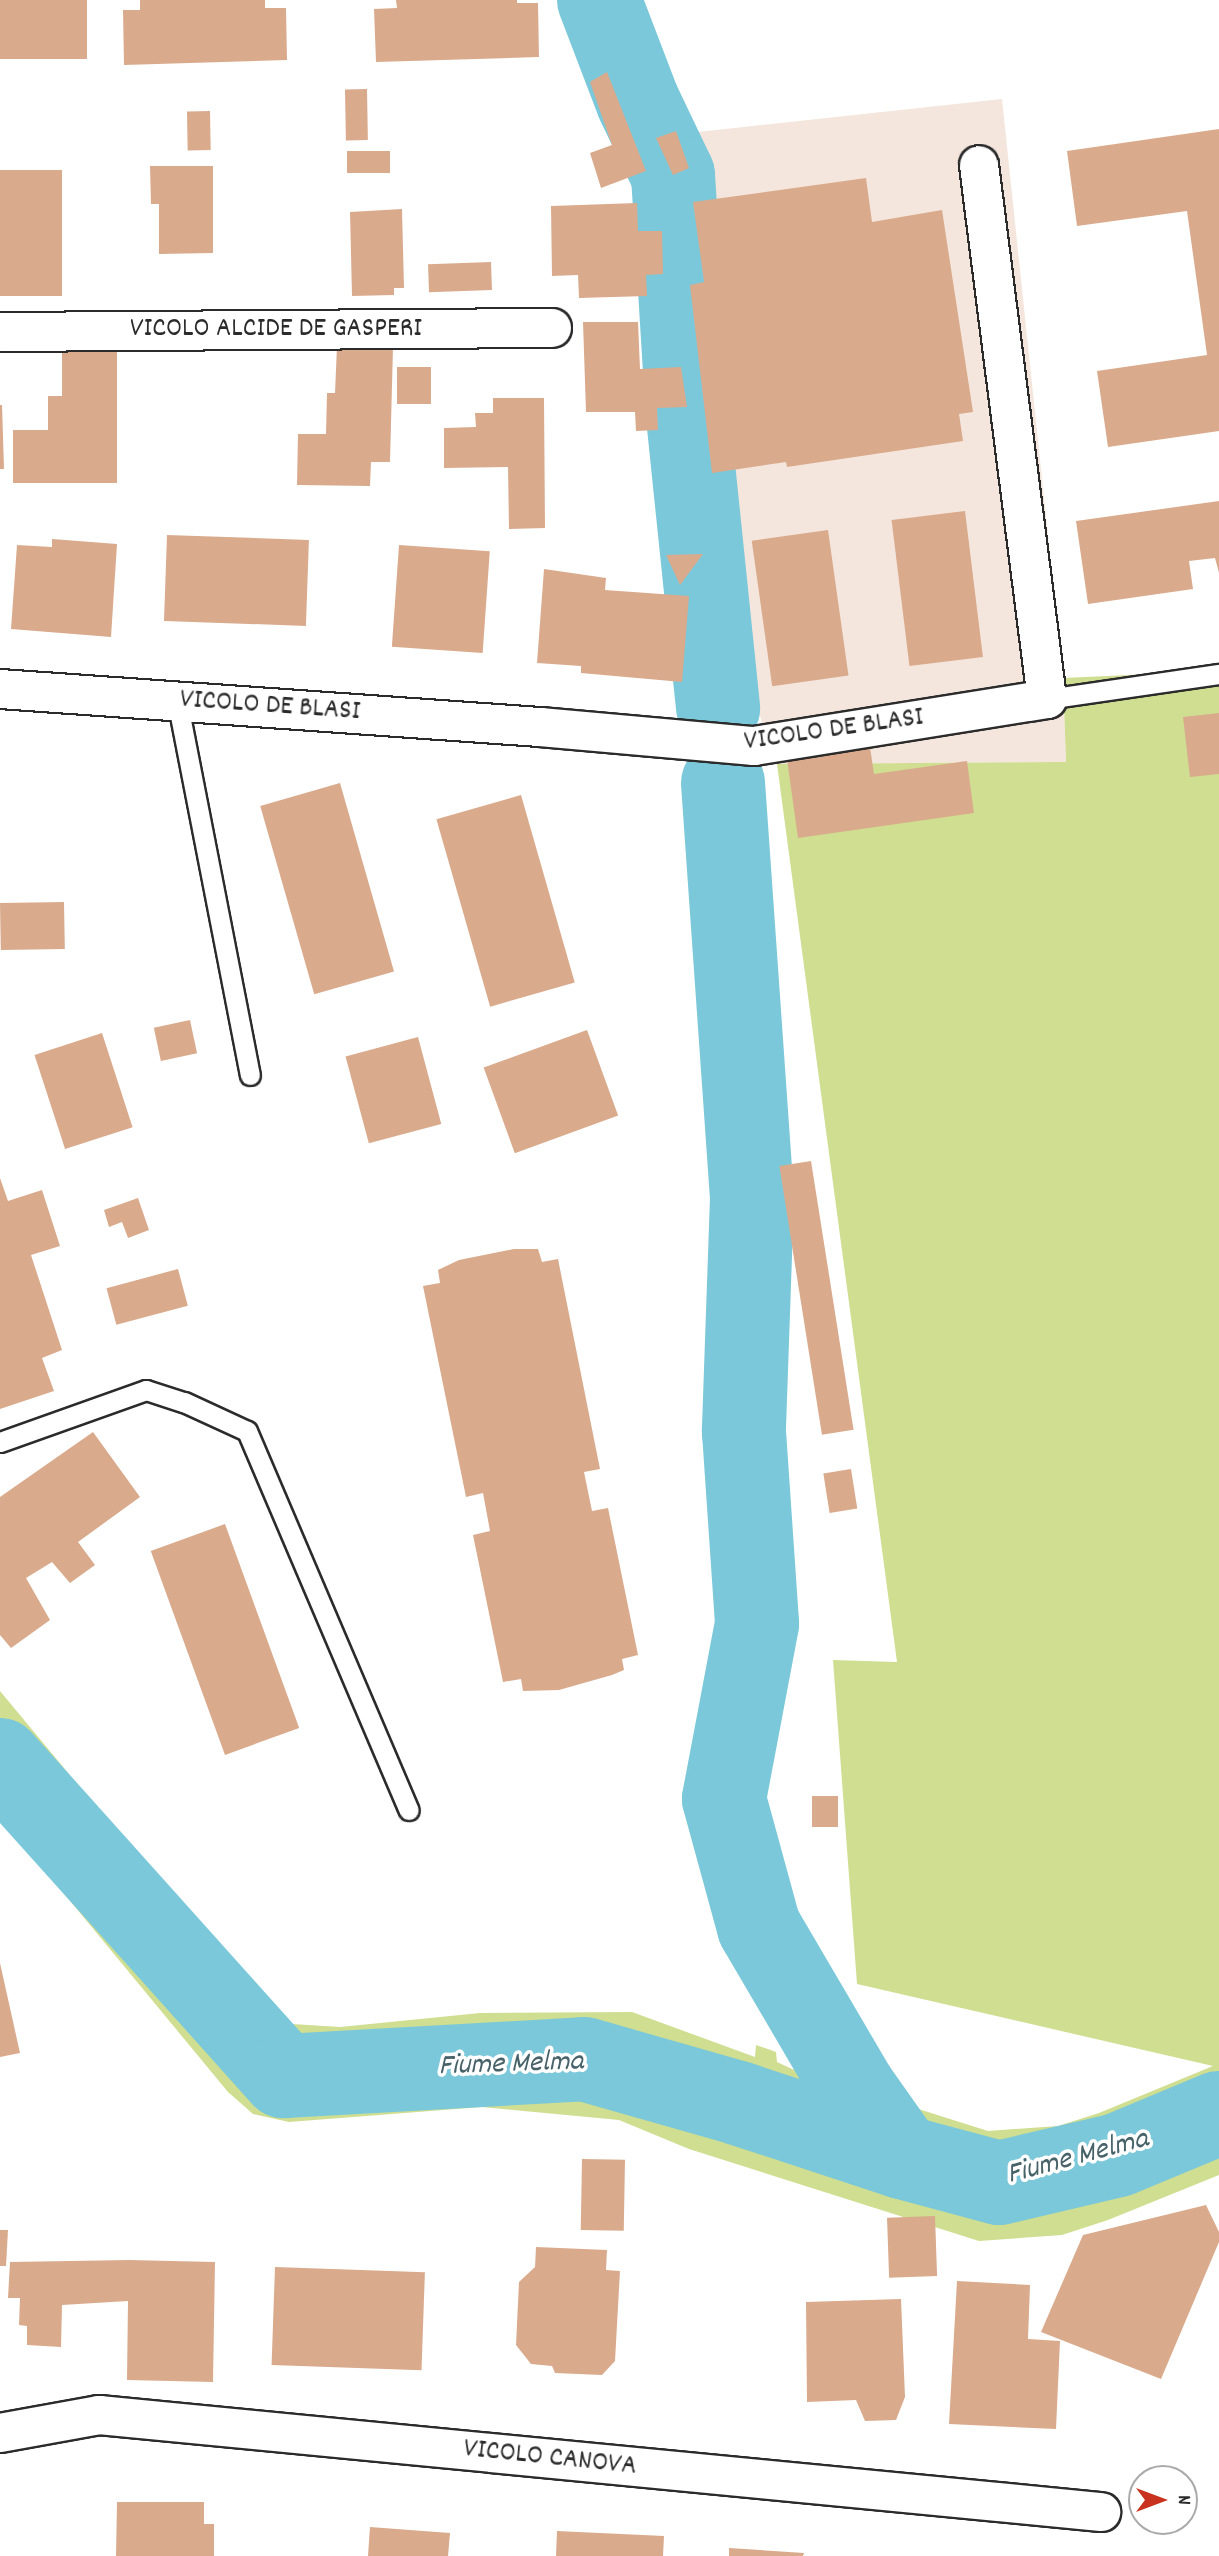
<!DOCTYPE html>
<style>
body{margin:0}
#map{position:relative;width:1219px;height:2556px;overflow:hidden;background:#fff;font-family:Dekko,sans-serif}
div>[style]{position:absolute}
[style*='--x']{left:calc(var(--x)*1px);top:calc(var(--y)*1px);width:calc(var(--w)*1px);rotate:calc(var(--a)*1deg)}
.built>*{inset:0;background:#f4e6dc}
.green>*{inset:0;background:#cfde91}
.river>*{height:84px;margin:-42px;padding:0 42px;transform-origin:42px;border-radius:42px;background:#7ac8d9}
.building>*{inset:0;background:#daaa8c;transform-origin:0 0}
.roads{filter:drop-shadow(2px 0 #2b2b2b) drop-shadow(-2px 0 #2b2b2b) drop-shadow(0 2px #2b2b2b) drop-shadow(0 -2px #2b2b2b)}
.lane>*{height:19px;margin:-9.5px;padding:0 9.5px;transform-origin:9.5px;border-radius:9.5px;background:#fff}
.street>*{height:38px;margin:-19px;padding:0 19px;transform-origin:19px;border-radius:19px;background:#fff}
span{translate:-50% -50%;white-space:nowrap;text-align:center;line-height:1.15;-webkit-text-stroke:7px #fff;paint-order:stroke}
.street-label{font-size:28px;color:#2b2b2b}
.water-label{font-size:30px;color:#476268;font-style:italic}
.north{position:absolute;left:1128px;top:2465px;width:70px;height:70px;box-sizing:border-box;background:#fff;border:2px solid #aaa;border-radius:50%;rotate:90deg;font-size:19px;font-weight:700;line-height:28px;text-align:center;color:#2b2b2b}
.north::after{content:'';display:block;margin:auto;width:24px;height:32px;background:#c8321e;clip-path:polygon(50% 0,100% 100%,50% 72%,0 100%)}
</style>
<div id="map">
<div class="built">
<i style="clip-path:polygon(1002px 99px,1063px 678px,1066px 762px,777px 764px,764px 730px,704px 517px,670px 135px)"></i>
</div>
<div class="green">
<i style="clip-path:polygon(1219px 671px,1219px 2175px,1108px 2220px,1062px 2235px,979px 2241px,689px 2149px,619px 2120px,482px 2107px,289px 2122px,253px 2114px,228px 2092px,0 1816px,0 1691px,152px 1874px,247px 2000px,276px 2023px,340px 2027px,480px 2013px,632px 2012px,755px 2057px,756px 2045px,776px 2052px,777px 2062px,792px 2069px,988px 2131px,1058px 2126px,1099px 2113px,1213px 2066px,857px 1984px,833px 1660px,897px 1662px,777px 764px,1066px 762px,1063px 678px)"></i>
</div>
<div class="river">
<i style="--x:599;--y:0;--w:109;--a:69.1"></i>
<i style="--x:638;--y:102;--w:81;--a:64.4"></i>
<i style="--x:673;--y:175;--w:232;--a:86.5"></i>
<i style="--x:687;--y:407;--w:303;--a:84.1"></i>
<i style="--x:723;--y:783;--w:416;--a:86"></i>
<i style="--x:752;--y:1198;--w:234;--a:92"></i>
<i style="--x:744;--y:1432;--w:192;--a:86.1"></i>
<i style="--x:757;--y:1624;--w:178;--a:100.7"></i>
<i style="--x:724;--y:1799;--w:133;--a:74.7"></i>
<i style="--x:759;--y:1927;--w:188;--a:59.6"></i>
<i style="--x:854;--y:2089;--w:83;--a:54.8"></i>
<i style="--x:0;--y:1760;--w:425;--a:48.1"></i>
<i style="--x:284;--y:2076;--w:300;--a:-3.2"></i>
<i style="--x:584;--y:2059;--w:160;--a:15.9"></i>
<i style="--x:738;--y:2103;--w:173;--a:18.2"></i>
<i style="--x:902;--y:2157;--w:100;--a:15"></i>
<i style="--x:999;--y:2183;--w:122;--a:-13.2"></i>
<i style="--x:1118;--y:2155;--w:109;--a:-22.6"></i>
</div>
<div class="building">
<i style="left:0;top:0;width:87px;height:59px"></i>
<i style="clip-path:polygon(140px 0,265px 0,265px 8px,286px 8px,287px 60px,124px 65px,123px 10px,140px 10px)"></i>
<i style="clip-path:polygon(396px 0,517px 0,517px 3px,538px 3px,539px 57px,376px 62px,374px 9px,397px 8px)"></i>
<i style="clip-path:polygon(607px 72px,646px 171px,601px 188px,590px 153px,612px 145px,590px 82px)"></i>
<i style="left:367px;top:89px;width:51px;height:22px;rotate:89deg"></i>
<i style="left:210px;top:111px;width:39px;height:23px;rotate:89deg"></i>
<i style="clip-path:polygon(1219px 129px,1219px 431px,1108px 447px,1097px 371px,1207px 355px,1187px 211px,1077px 226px,1067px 151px)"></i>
<i style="clip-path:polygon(676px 131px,689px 168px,673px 175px,656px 138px)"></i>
<i style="left:347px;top:151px;width:43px;height:22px"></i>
<i style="clip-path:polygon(150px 166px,213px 166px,213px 253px,159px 254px,159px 204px,151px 204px)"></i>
<i style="left:0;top:170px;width:62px;height:126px"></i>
<i style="clip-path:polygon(866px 178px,872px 222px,942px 210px,973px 412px,959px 414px,963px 441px,787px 467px,786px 462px,712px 473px,690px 285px,704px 282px,693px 202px)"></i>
<i style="clip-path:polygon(637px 203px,638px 231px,662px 231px,663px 274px,646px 275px,647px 296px,579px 298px,578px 275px,552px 276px,551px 206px)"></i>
<i style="clip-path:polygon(402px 209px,404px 288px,394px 288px,394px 295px,352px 296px,350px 212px)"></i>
<i style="left:491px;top:262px;width:28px;height:63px;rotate:88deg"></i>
<i style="clip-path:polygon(583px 322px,638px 322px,640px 369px,681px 367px,687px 407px,657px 408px,658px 430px,636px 431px,635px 412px,586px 412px)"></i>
<i style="clip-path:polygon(337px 346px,393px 347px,390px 462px,371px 462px,370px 486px,297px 485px,298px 434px,326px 434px,327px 393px,335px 393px)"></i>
<i style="clip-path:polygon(62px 350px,117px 350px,117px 483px,13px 483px,13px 430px,48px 430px,48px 396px,62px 396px)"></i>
<i style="left:431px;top:367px;width:37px;height:34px;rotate:90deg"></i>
<i style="clip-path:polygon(493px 398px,544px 398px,545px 528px,509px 529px,508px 467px,444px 468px,444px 428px,476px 427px,475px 413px,493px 413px)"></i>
<i style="clip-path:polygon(0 405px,2px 405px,4px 469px,0 469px)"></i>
<i style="clip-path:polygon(1219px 501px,1219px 573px,1215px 558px,1189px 561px,1193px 589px,1088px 604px,1076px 521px)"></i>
<i style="left:965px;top:511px;width:147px;height:74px;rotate:83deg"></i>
<i style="left:828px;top:530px;width:147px;height:77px;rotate:82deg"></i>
<i style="left:167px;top:535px;width:142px;height:86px;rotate:2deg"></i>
<i style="clip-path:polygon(52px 539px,117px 544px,111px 637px,11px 629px,17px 545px,52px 547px)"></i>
<i style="left:399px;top:545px;width:91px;height:102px;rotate:4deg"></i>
<i style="clip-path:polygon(703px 554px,680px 585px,666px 555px)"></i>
<i style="clip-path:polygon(544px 569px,606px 578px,605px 590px,689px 596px,682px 682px,581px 673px,581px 666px,537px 663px)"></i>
<i style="clip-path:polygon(1219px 713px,1219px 774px,1190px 777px,1183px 717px)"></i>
<i style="clip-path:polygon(870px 747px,874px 774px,967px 761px,974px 813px,798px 838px,787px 759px)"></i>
<i style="left:340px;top:783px;width:196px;height:83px;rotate:74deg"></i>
<i style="left:521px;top:795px;width:195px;height:88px;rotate:74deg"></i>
<i style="left:64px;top:902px;width:47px;height:64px;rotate:89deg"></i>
<i style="left:190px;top:1020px;width:34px;height:37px;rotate:78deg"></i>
<i style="left:587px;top:1030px;width:91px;height:110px;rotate:70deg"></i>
<i style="left:102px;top:1033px;width:99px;height:71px;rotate:72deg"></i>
<i style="left:418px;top:1037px;width:90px;height:75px;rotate:75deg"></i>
<i style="left:811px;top:1161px;width:272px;height:32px;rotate:81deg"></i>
<i style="clip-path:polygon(0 1178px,8px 1201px,42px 1190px,60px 1246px,31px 1255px,62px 1350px,42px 1358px,54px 1391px,0 1409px)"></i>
<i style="clip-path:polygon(138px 1198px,149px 1230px,128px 1238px,122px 1222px,109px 1227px,104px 1210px)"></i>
<i style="clip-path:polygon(514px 1249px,538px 1249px,542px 1262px,558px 1259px,600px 1469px,584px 1472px,592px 1511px,608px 1508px,638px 1655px,622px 1659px,624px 1670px,612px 1675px,559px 1690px,523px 1691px,521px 1679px,503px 1682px,473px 1535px,490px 1531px,483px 1493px,466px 1497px,423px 1286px,440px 1283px,438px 1270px,459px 1260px)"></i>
<i style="left:178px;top:1269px;width:38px;height:74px;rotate:75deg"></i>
<i style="clip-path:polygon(93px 1432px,140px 1497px,78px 1542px,95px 1565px,70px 1583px,52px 1562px,26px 1578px,50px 1620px,11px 1648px,0 1635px,0 1497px)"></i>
<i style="left:851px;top:1469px;width:40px;height:28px;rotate:81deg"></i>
<i style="left:225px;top:1524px;width:217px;height:79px;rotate:70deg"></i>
<i style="left:812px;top:1796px;width:26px;height:31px"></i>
<i style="clip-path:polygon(0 1963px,20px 2053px,0 2057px)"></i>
<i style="left:582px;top:2159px;width:43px;height:71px;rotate:1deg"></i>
<i style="clip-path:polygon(1206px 2205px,1219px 2232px,1219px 2242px,1161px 2379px,1041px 2332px,1083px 2235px)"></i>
<i style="left:935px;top:2216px;width:60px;height:48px;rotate:88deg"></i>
<i style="clip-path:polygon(0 2230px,8px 2230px,6px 2266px,0 2266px)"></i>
<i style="clip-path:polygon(536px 2247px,607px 2250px,606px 2270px,620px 2271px,615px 2361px,602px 2375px,555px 2373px,552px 2366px,531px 2364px,516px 2345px,519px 2282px,535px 2267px)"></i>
<i style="clip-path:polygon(129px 2260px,215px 2262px,213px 2382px,127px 2380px,128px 2301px,62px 2305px,61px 2347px,27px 2345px,27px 2326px,19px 2325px,20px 2298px,8px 2298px,10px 2262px)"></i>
<i style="left:275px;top:2267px;width:150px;height:98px;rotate:2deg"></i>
<i style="clip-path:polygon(957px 2281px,1030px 2285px,1028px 2339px,1060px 2341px,1056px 2429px,949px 2424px)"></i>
<i style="clip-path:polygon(901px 2299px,905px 2397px,896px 2420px,865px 2421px,856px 2400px,807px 2402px,806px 2302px)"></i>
<i style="clip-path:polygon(117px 2502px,204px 2502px,204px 2524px,214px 2524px,214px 2556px,116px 2556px)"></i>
<i style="clip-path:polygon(370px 2527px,450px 2533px,448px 2556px,368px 2556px)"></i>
<i style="clip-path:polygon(557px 2531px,664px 2536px,663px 2556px,556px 2556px)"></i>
<i style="clip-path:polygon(729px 2548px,804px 2553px,803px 2556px,729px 2556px)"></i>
</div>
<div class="roads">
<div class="lane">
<i style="--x:1047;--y:699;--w:174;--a:-8.3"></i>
<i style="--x:177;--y:700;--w:382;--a:79"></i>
<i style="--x:0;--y:1442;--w:155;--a:-19.6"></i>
<i style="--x:146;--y:1390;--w:40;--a:18"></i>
<i style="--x:184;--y:1402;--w:69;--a:24.7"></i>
<i style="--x:247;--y:1431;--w:412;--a:66.9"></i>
</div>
<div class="street">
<i style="--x:0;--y:332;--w:552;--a:-0.42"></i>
<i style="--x:0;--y:689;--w:541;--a:4.03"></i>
<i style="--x:540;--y:727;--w:215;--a:5.1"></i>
<i style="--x:754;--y:746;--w:297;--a:-9.1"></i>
<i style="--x:1047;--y:699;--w:538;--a:-97.26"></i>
<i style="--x:0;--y:2433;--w:101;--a:-10.3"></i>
<i style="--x:99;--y:2415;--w:1007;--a:5.53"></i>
</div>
</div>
<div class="street-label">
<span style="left:276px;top:330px">VICOLO ALCIDE DE GASPERI</span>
<span style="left:270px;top:707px;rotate:4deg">VICOLO DE BLASI</span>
<span style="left:834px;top:731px;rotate:-8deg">VICOLO DE BLASI</span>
<span style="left:550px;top:2459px;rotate:6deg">VICOLO CANOVA</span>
</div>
<div class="water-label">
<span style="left:511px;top:2066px;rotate:-2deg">Fiume Melma</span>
<span style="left:1078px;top:2159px;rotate:-15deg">Fiume Melma</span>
</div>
<div class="north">N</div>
</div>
